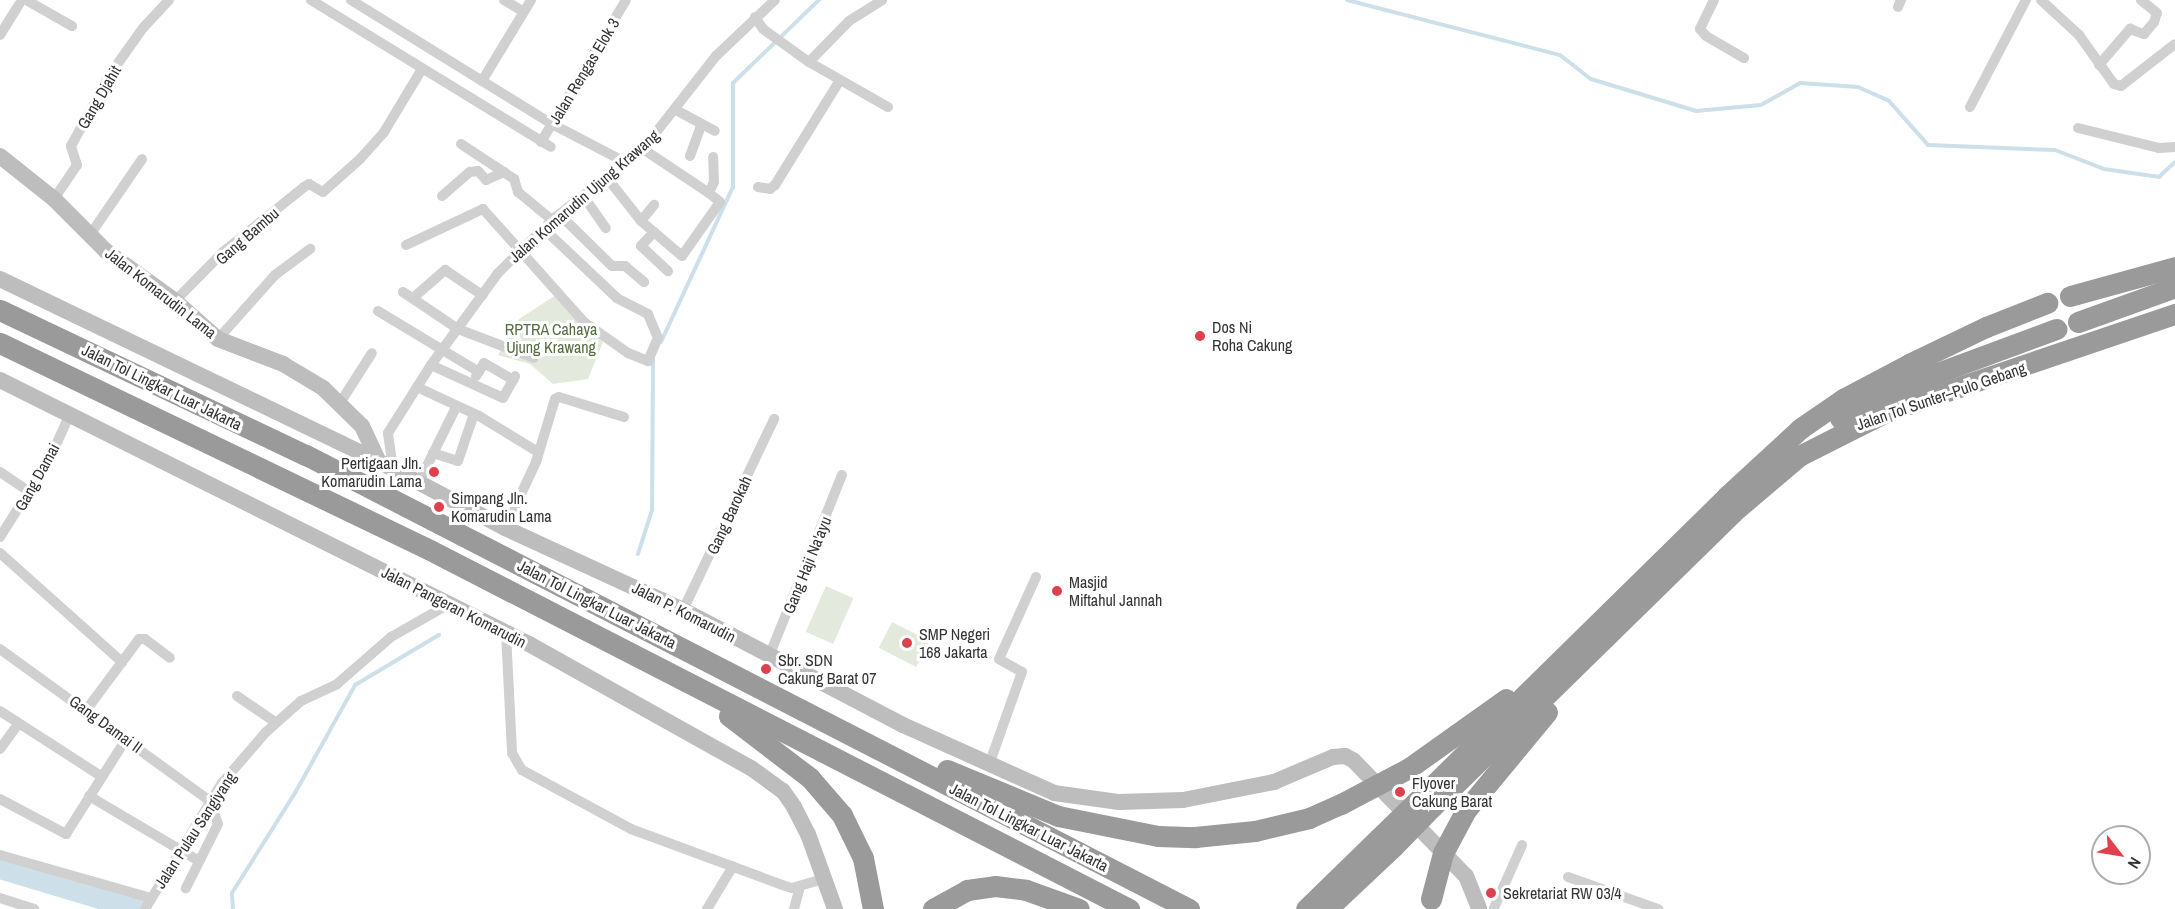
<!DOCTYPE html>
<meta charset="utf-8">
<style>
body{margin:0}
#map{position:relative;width:2175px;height:909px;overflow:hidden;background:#fff;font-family:"Archivo Narrow",sans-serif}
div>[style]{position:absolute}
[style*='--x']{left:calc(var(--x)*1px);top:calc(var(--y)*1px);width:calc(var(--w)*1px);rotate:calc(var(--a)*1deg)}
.green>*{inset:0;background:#e3e9dc;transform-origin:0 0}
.stream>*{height:4px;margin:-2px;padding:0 2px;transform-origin:2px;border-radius:2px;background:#cde0ea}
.river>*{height:22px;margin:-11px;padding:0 11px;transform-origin:11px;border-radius:11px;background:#cde0ea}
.street>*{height:10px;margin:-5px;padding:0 5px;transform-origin:5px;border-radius:5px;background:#d0d0d0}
.secondary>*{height:16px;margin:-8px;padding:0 8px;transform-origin:8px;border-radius:8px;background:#bdbdbd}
.highway>*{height:21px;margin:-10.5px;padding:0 10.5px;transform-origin:10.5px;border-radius:10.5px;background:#9a9a9a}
.highway-bridge>*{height:21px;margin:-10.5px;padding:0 10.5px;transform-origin:10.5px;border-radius:10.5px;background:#9a9a9a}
.dots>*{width:16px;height:16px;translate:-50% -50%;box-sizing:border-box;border:3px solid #fff;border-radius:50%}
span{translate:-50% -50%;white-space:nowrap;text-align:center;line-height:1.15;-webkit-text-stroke:6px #fff;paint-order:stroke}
.street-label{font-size:16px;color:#333}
.poi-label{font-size:16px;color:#333}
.left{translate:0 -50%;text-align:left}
.right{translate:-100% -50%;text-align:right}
.park-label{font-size:16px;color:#566d41}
.north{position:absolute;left:2091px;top:825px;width:60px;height:60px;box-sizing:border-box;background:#fff;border:2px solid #adadad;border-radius:50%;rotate:121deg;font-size:16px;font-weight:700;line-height:24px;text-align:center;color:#333}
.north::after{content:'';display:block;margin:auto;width:21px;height:27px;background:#de404d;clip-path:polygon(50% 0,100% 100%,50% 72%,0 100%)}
</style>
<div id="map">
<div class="green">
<i style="clip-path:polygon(556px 295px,603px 342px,588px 379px,553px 384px,530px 364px,498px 355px,519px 319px)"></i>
<i style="left:826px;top:586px;width:30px;height:50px;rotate:24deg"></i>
<i style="left:892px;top:622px;width:42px;height:29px;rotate:27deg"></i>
</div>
<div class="stream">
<i style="--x:1347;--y:0;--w:220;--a:14.5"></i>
<i style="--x:1560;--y:55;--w:39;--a:38"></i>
<i style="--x:1591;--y:79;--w:110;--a:16.9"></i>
<i style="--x:1696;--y:111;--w:65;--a:-5.3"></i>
<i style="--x:1761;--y:105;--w:45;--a:-29.4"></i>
<i style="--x:1800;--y:83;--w:58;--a:3.9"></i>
<i style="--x:1858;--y:87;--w:34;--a:24"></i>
<i style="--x:1889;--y:101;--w:59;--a:48.4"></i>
<i style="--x:1928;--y:145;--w:127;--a:2.3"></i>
<i style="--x:2055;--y:150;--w:53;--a:21.2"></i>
<i style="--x:2104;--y:169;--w:56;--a:8.3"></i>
<i style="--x:2159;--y:177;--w:22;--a:-43"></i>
<i style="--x:661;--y:342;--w:171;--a:-65.1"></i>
<i style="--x:733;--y:187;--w:104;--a:-90"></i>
<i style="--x:733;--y:83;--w:120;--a:-44"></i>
<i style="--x:638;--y:554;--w:46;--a:-72.3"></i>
<i style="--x:652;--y:510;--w:151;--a:-89.6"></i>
<i style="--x:233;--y:909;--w:16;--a:-94"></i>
<i style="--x:232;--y:893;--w:118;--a:-57.8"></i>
<i style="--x:295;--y:793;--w:124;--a:-60.9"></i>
<i style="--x:355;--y:685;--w:98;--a:-30.8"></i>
</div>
<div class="river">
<i style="--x:0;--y:868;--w:143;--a:16.7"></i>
</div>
<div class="street">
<i style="--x:26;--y:0;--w:53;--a:29.5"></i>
<i style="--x:311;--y:0;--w:281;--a:31.5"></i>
<i style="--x:351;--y:0;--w:236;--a:31.7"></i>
<i style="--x:552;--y:124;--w:82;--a:27.5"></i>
<i style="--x:504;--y:0;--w:23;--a:31"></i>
<i style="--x:1714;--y:0;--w:32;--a:116"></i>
<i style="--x:1700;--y:29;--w:9;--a:49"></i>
<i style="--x:1706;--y:36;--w:44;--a:30.1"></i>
<i style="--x:2041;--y:0;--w:52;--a:42.6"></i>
<i style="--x:2079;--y:35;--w:60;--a:54.5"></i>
<i style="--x:2114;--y:84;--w:7;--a:16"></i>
<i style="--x:2121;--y:86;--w:68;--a:-37.9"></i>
<i style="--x:1898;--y:7;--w:8;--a:-67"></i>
<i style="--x:755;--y:17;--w:14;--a:56"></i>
<i style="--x:763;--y:29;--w:57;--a:35.7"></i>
<i style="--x:809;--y:62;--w:91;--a:29.7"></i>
<i style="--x:0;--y:35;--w:36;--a:-58"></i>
<i style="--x:809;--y:62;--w:57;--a:-45.7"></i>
<i style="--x:849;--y:21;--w:39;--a:-32"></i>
<i style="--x:2099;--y:65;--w:48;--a:-49.3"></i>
<i style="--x:2130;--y:29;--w:15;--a:20"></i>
<i style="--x:2144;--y:34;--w:16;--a:-50"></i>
<i style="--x:2154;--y:22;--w:9;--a:-72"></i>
<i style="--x:2157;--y:13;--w:21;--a:-141"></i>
<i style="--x:482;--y:81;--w:95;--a:-58.8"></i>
<i style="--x:1970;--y:107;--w:121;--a:-62.4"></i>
<i style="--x:676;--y:110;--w:44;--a:28.3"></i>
<i style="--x:2078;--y:128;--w:83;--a:13.9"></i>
<i style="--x:2159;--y:148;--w:16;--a:-4"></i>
<i style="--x:541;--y:142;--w:165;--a:-59.1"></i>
<i style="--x:461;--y:144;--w:64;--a:33.4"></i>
<i style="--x:514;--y:179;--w:14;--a:73"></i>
<i style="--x:518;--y:192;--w:44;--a:39.5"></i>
<i style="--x:643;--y:149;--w:79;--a:33.7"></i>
<i style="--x:709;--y:193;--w:12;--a:-66"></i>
<i style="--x:714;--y:182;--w:25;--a:-92"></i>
<i style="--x:690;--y:156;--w:33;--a:-70"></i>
<i style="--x:608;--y:179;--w:53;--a:51.8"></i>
<i style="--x:641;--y:221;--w:54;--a:40.5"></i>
<i style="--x:682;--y:256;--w:66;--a:-54.9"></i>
<i style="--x:720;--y:202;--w:14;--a:-141"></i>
<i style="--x:758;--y:187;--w:12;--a:9"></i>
<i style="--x:770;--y:189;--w:6;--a:-39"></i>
<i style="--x:775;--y:185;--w:123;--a:-58.2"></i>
<i style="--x:442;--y:196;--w:37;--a:-41"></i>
<i style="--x:470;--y:172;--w:8;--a:-7"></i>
<i style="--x:478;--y:171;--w:12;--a:48"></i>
<i style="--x:486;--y:180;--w:20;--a:-24"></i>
<i style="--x:584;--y:197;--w:38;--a:55"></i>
<i style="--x:54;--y:199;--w:41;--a:-55.9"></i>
<i style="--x:77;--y:165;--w:20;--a:-108"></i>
<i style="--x:71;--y:146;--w:83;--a:-61.3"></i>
<i style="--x:111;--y:73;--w:55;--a:-54.6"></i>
<i style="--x:143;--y:28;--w:38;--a:-47"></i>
<i style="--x:560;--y:215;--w:73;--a:44.4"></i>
<i style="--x:612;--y:266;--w:13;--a:0"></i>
<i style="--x:625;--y:266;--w:25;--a:40"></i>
<i style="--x:641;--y:221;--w:21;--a:-51"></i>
<i style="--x:654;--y:232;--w:19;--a:133"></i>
<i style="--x:641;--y:246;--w:37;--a:43"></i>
<i style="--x:90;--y:235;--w:92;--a:-55.6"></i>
<i style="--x:406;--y:245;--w:85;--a:-25.1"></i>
<i style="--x:483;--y:209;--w:152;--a:48.2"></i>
<i style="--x:584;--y:322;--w:54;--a:35.2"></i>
<i style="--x:628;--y:353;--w:22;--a:22"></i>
<i style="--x:648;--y:361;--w:25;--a:-67"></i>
<i style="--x:658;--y:338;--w:26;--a:-113"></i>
<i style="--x:648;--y:314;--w:35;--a:-153"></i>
<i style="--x:617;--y:298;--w:100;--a:-136.6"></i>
<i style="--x:403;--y:292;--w:66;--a:33.9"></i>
<i style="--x:458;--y:329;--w:81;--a:20.9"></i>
<i style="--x:413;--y:298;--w:43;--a:-41.2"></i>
<i style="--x:445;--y:270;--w:45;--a:34"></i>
<i style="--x:175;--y:301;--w:69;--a:-45.6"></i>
<i style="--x:223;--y:252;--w:104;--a:-38.7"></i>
<i style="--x:304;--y:187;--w:6;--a:-31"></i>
<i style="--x:309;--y:184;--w:16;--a:30"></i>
<i style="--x:323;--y:192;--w:50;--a:-41.7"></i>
<i style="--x:360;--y:159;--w:36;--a:-48"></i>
<i style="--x:384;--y:132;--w:74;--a:-58.9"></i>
<i style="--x:378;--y:311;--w:118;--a:31.1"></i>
<i style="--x:218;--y:339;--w:86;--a:-48.3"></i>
<i style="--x:275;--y:275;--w:44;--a:-36.6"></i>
<i style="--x:431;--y:365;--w:79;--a:24.6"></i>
<i style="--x:503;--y:398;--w:25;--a:-61"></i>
<i style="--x:476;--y:376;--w:15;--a:-58"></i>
<i style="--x:484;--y:363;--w:34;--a:30"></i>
<i style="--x:417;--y:387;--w:68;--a:25.1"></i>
<i style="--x:479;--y:416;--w:69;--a:31.4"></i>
<i style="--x:340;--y:403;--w:59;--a:-57.4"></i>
<i style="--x:433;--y:453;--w:26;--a:18"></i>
<i style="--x:458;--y:461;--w:50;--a:-71.2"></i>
<i style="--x:393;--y:469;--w:36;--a:-98"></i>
<i style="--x:388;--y:433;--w:80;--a:-57.7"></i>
<i style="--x:431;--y:365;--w:114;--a:-53.9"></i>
<i style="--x:498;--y:273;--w:76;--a:-44.5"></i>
<i style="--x:552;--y:220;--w:115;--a:-38"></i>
<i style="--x:643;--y:149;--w:118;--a:-51.9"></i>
<i style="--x:716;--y:56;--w:81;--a:-43.5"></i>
<i style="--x:0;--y:472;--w:36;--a:34"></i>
<i style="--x:419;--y:482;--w:84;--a:-63.7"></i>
<i style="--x:505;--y:528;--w:73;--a:-64.8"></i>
<i style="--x:536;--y:462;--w:66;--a:-73.2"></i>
<i style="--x:555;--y:399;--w:4;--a:-27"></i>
<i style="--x:559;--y:397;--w:68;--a:17.1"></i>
<i style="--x:0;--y:537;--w:93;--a:-57.7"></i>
<i style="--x:50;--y:458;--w:48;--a:-65.6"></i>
<i style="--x:0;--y:553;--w:164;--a:41.8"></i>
<i style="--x:683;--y:610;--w:212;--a:-64.5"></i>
<i style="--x:506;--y:633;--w:120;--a:87.1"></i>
<i style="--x:512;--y:753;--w:20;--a:60"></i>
<i style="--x:522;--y:770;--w:124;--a:28.4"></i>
<i style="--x:631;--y:829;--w:161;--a:20.3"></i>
<i style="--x:782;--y:885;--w:10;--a:17"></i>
<i style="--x:792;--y:888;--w:33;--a:-16"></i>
<i style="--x:0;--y:649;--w:259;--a:35.9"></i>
<i style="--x:210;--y:801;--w:24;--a:71"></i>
<i style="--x:218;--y:824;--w:72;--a:116.6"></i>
<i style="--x:770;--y:654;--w:193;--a:-68.1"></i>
<i style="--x:237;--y:696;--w:46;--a:34.4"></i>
<i style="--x:87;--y:709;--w:87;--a:-53.4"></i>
<i style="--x:139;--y:639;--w:6;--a:0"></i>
<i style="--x:145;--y:639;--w:31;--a:37"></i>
<i style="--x:0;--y:711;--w:120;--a:32.8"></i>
<i style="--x:0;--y:749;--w:31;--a:-54"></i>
<i style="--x:989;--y:765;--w:99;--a:-70.5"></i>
<i style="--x:1022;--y:672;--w:26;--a:-151"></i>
<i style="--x:999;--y:659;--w:90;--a:-65.7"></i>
<i style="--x:89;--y:796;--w:128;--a:30.6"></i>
<i style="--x:0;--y:799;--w:75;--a:27.9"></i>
<i style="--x:66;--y:834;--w:112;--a:-57.7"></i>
<i style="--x:0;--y:855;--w:157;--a:15.9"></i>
<i style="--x:1568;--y:877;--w:96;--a:19.6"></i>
<i style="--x:0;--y:898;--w:36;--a:18"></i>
<i style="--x:1494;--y:908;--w:69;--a:-66"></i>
<i style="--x:145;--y:909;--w:148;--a:-58.6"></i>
<i style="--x:222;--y:783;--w:67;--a:-49.2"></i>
<i style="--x:266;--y:732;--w:47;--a:-41.5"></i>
<i style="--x:301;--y:701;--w:40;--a:-25"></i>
<i style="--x:337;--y:684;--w:72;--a:-41"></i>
<i style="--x:391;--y:637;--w:64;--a:-29.7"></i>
<i style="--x:707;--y:909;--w:50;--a:-58.8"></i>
<i style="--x:794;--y:909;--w:24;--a:-75"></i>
</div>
<div class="secondary">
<i style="--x:0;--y:156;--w:69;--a:38.5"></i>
<i style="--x:54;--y:199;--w:74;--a:45"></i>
<i style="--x:106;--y:251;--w:85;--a:35.9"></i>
<i style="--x:175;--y:301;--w:57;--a:41.5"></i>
<i style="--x:218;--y:339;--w:70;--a:21"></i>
<i style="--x:283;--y:364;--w:47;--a:31"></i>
<i style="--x:323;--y:388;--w:54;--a:44.3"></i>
<i style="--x:362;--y:426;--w:38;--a:65"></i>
<i style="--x:0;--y:279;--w:420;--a:25.7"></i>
<i style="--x:378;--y:461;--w:144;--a:27.8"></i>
<i style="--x:505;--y:528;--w:196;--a:24.7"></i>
<i style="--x:683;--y:610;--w:248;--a:27.6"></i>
<i style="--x:903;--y:725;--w:166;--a:24.2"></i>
<i style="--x:1054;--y:793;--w:66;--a:7.9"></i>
<i style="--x:1119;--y:802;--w:64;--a:-1.8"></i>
<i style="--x:1183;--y:800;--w:93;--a:-11.2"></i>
<i style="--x:1274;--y:782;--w:64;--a:-23"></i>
<i style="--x:1333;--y:757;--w:12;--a:-5"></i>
<i style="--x:1345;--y:756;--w:9;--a:27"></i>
<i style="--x:1353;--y:760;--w:162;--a:45.8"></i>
<i style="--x:1466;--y:876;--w:35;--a:68"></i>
<i style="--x:0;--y:380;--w:591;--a:26.52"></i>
<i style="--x:529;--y:644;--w:254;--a:29.2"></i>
<i style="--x:751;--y:768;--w:39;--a:36"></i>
<i style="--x:783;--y:791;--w:19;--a:55"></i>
<i style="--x:794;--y:807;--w:30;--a:63"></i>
<i style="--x:808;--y:834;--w:80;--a:70.2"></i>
</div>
<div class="highway">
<i style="--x:2070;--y:296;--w:109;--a:-15.4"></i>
<i style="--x:0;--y:310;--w:339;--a:25.4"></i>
<i style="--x:306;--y:455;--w:993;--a:27.21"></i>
<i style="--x:2078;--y:322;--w:103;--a:-19.8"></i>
<i style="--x:0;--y:343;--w:477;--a:25.7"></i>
<i style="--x:430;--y:550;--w:786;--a:27.18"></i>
<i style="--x:1840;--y:418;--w:81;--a:-26.3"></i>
<i style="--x:1913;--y:382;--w:153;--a:-20.3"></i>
<i style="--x:729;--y:716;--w:102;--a:37.4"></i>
<i style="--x:810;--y:778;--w:49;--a:49.1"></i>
<i style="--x:842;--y:815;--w:48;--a:64"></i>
<i style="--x:863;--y:858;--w:52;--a:78.9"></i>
<i style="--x:1409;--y:768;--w:119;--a:-35.4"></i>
<i style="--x:947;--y:770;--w:120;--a:22.5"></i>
<i style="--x:1058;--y:816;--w:102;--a:11.3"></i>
<i style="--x:1158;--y:836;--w:37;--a:2"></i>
<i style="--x:1195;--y:837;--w:60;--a:-5.7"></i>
<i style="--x:1255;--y:831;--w:56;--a:-13.5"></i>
<i style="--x:1309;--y:818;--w:35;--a:-24"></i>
<i style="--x:1421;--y:797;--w:429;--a:-44.5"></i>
<i style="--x:1727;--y:496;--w:100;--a:-42.6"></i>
<i style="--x:1801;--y:428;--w:51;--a:-34.6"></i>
<i style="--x:1843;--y:399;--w:75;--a:-27.9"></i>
<i style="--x:1909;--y:364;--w:85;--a:-25.7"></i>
<i style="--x:1986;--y:327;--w:66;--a:-21.5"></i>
<i style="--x:1432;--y:807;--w:421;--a:-44.4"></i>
<i style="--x:1733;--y:512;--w:87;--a:-40.3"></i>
<i style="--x:1799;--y:456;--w:100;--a:-26.8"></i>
<i style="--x:1888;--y:411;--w:303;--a:-18.7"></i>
<i style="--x:1466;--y:810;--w:127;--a:-50.4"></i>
<i style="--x:933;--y:909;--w:39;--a:-29"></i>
<i style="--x:967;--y:890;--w:28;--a:-8"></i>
<i style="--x:995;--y:886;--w:31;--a:7"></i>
<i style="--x:1026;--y:890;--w:56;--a:19.7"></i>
<i style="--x:1306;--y:909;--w:102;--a:-44.2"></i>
<i style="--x:1327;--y:909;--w:91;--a:-43.2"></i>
</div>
<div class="highway-bridge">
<i style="--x:1341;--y:804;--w:77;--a:-27.9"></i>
<i style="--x:1379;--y:838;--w:59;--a:-44.3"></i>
<i style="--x:1393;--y:847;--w:56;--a:-45.7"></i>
<i style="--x:1431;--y:899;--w:48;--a:-75.4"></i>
<i style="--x:1443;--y:853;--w:49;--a:-61.9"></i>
</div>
<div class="dots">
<i style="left:1200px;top:336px;background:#de404d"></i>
<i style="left:434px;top:472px;background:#de404d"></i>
<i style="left:439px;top:507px;background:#de404d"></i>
<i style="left:1057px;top:591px;background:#de404d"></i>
<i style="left:907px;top:643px;background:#de404d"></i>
<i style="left:766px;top:669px;background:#de404d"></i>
<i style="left:1400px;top:792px;background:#de404d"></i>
<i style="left:1491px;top:893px;background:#de404d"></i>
</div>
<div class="street-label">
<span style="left:584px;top:71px;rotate:-59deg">Jalan Rengas Elok 3</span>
<span style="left:99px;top:97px;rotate:-60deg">Gang Djahit</span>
<span style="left:584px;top:196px;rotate:-41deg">Jalan Komarudin Ujung Krawang</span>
<span style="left:247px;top:236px;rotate:-41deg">Gang Bambu</span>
<span style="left:161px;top:293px;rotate:38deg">Jalan Komarudin Lama</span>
<span style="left:162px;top:387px;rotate:26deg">Jalan Tol Lingkar Luar Jakarta</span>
<span style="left:1941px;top:396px;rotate:-19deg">Jalan Tol Sunter–Pulo Gebang</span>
<span style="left:37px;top:477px;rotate:-61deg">Gang Damai</span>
<span style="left:729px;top:515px;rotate:-65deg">Gang Barokah</span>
<span style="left:807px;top:565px;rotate:-68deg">Gang Haji Na'ayu</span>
<span style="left:597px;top:604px;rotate:27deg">Jalan Tol Lingkar Luar Jakarta</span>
<span style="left:454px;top:607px;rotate:27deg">Jalan Pangeran Komarudin</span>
<span style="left:684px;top:612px;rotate:27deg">Jalan P. Komarudin</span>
<span style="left:106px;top:724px;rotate:36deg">Gang Damai II</span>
<span style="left:1029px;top:827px;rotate:27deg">Jalan Tol Lingkar Luar Jakarta</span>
<span style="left:195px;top:830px;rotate:-57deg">Jalan Pulau Sangiyang</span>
</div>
<div class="poi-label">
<span class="left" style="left:1212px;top:336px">Dos Ni<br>Roha Cakung</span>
<span class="right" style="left:422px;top:472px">Pertigaan Jln.<br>Komarudin Lama</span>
<span class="left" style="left:451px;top:507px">Simpang Jln.<br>Komarudin Lama</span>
<span class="left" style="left:1069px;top:591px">Masjid<br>Miftahul Jannah</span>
<span class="left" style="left:919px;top:643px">SMP Negeri<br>168 Jakarta</span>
<span class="left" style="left:778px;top:669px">Sbr. SDN<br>Cakung Barat 07</span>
<span class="left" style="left:1412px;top:792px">Flyover<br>Cakung Barat</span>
<span class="left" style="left:1503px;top:893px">Sekretariat RW 03/4</span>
</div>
<div class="park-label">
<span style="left:551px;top:338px">RPTRA Cahaya<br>Ujung Krawang</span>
</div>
<div class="north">N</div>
</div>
